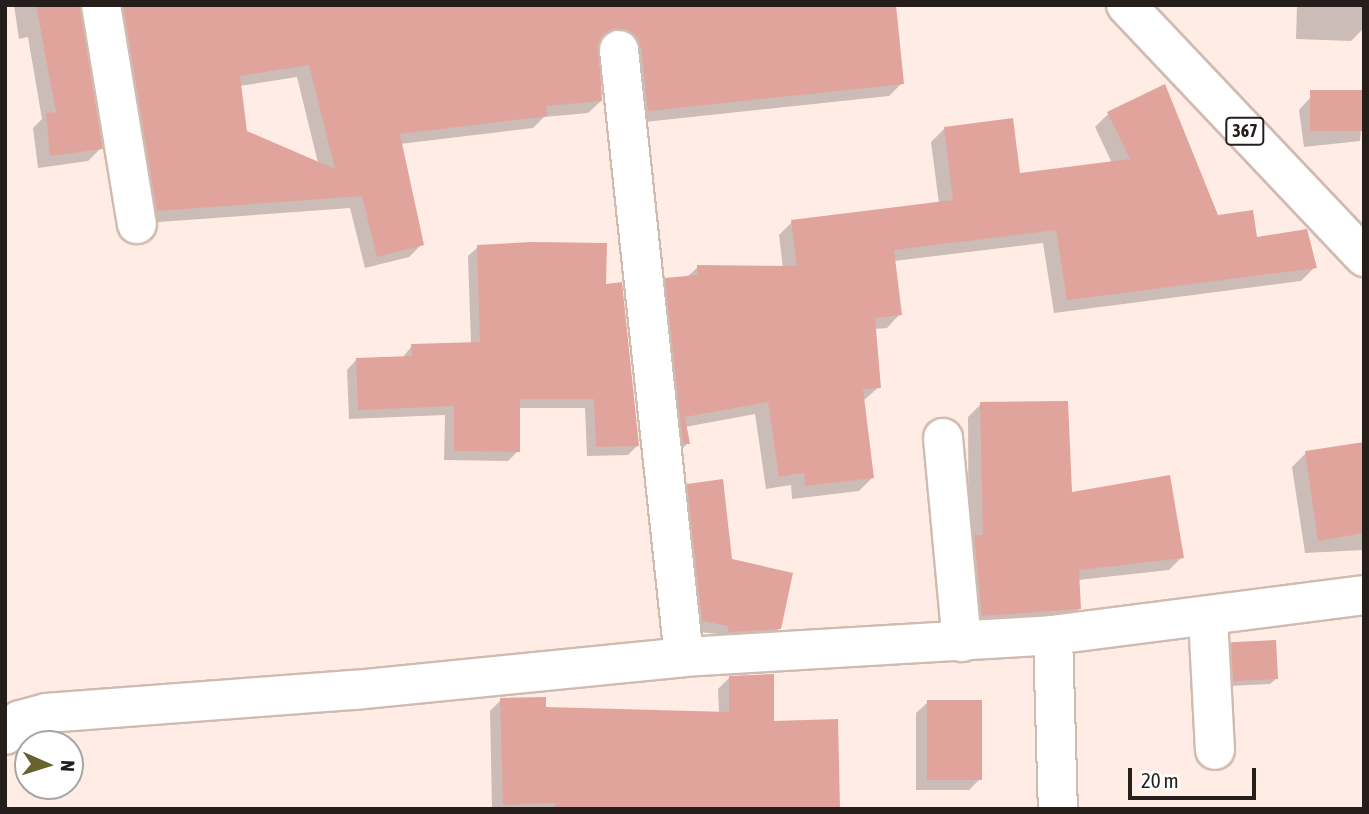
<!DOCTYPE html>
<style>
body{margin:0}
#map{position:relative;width:1369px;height:814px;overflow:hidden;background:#ffece5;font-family:"Asap Condensed",sans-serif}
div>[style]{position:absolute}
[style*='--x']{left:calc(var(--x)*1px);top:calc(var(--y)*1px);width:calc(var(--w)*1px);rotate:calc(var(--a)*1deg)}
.shadow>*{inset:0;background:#0003}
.building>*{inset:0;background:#e1a49c;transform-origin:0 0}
.roads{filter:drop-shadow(2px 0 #d0bbb1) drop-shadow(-2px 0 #d0bbb1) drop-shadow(0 2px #d0bbb1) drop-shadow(0 -2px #d0bbb1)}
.street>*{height:38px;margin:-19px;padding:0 19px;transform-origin:19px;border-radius:19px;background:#fff}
.primary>*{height:38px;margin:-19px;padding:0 19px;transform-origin:19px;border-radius:19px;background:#fff}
span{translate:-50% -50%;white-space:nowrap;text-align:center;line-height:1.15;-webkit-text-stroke:5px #fff;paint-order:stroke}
.shield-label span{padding:2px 5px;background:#fff;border:2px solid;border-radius:5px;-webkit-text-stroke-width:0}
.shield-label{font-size:18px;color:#261e1b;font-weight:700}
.frame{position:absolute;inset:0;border:7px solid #261e1b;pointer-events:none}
.north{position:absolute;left:14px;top:730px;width:70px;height:70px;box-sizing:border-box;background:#fff;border:2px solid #a8a5a4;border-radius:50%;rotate:93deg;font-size:19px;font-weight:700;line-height:28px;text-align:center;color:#261e1b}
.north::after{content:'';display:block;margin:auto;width:24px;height:32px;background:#68622f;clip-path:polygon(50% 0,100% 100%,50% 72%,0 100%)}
.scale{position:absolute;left:1128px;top:768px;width:128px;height:32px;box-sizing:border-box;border:4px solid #261e1b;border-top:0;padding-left:9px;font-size:21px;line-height:24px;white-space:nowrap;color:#261e1b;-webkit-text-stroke:5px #fff;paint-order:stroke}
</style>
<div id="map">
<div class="shadow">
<i style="clip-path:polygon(14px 5px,79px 5px,101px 148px,88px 161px,38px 168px,33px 128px,42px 119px,28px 37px,19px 39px)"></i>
<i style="clip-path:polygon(evenodd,102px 5px,894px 5px,902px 83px,889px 96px,635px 123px,615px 43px,602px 40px,597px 44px,601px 101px,588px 113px,544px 117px,533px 128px,400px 144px,422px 244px,409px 257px,365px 268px,350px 208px,145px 223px,102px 5px,297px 77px,318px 163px,246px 133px,240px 86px,297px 77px)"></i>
<i style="clip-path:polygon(1297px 5px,1364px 5px,1364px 28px,1351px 41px,1296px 39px)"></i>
<i style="clip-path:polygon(1364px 92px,1360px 141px,1304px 147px,1299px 110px,1310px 98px)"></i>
<i style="clip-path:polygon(1108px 114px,1217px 217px,1255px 239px,1307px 231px,1315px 267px,1301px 281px,1054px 313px,1043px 243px,894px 261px,900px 314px,887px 328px,875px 329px,879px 387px,863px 401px,873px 477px,859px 491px,792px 499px,791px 485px,766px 489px,755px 414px,685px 427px,688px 443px,674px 457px,653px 293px,666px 279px,687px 277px,698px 267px,783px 268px,779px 235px,792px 222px,939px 204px,931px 142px,945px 128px,1018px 175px,1112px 163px,1095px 127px)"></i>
<i style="clip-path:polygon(478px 247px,605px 286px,638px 445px,628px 455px,587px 456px,585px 408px,518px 408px,518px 451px,508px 461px,444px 460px,445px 415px,349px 419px,347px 370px,356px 360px,402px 358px,412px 346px,471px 344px,468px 256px)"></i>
<i style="clip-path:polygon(981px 404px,1071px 494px,1182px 557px,1169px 570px,1078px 580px,1080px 608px,1067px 621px,969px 628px,968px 417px)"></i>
<i style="clip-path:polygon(1364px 444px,1364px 550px,1305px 553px,1292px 467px,1306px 453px)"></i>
<i style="clip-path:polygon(688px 485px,730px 561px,779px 628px,768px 640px,692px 631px,677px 496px)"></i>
<i style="clip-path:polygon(1232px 643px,1276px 679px,1270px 684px,1228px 686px,1226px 649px)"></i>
<i style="clip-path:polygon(729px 678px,772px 723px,838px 809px,492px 809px,490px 711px,501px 700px,544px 709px,719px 714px,718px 689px)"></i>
<i style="clip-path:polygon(928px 702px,981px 778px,969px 790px,916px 790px,916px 713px)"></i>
</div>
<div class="building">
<i style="clip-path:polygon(36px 5px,80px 5px,103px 149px,50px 156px,46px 113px,56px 112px)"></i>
<i style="clip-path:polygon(evenodd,123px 5px,896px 5px,904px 84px,648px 111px,641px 47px,628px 30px,616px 28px,599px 42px,602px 101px,546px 106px,548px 116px,400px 134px,424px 245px,377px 257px,362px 196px,157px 211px,123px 5px,309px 65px,335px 169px,247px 131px,240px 76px,309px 65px)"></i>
<i style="clip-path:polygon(1165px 84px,1218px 215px,1253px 210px,1257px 237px,1307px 229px,1317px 268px,1067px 300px,1056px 230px,894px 250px,902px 315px,875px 318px,881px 388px,863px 389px,874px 478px,805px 486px,804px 473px,779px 477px,768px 402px,685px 417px,690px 444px,683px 444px,665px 278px,697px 275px,697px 265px,797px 266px,791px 220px,953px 200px,944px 127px,1013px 118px,1020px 173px,1130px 159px,1107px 112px)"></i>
<i style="left:1364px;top:90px;width:41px;height:54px;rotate:90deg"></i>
<i style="clip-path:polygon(531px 242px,607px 243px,606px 284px,622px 282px,639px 446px,596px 447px,594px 399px,520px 399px,520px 452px,454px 451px,454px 406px,358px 410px,356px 358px,412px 356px,411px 344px,480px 342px,477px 245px)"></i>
<i style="clip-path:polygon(1068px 401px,1072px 492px,1170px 475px,1184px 558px,1079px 570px,1081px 609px,982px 616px,974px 535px,983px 535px,980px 402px)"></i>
<i style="clip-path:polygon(1364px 442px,1364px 533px,1318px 541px,1305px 451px)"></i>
<i style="clip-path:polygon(723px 479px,732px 559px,793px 573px,781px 629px,728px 632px,728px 626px,702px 621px,687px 484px)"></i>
<i style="left:1276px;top:640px;width:39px;height:45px;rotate:87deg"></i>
<i style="clip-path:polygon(774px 674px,774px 721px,838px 719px,840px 809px,555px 809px,555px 803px,503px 805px,500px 698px,546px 697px,546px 707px,729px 712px,729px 676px)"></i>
<i style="left:927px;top:700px;width:55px;height:80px"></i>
</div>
<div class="roads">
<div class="street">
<i style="--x:101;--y:5;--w:222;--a:80.7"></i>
<i style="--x:619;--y:50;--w:610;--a:83.89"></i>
<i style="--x:943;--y:438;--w:205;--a:84.7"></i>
<i style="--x:1208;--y:617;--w:133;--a:87"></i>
<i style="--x:1053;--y:635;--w:174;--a:88.4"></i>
<i style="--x:5;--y:735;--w:21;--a:-45"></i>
<i style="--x:20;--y:720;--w:27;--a:-15"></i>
<i style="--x:46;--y:713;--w:310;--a:-4.3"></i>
<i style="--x:355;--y:690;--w:331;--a:-5.7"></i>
<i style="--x:684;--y:657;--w:370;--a:-3.4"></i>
<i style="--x:1053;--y:635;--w:314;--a:-7.3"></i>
</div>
<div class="primary">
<i style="--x:1126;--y:5;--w:347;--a:46.6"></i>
</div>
</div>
<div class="shield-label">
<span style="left:1245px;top:131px">367</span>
</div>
<div class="frame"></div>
<div class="north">N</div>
<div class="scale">20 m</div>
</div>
